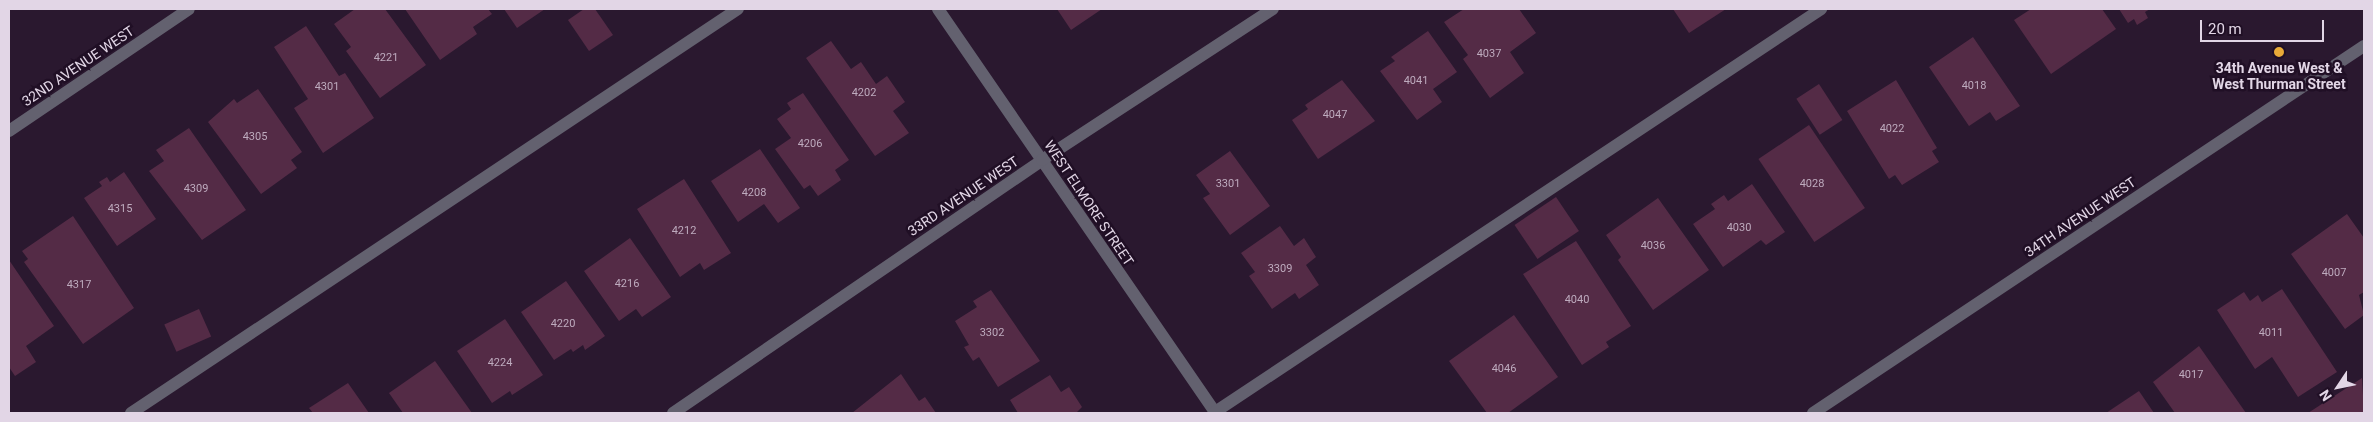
<!DOCTYPE html>
<style>
body{margin:0}
#map{position:relative;width:2373px;height:422px;overflow:hidden;background:#2a182f;font-family:Roboto,sans-serif}
div>[style]{position:absolute}
[style*='--x']{left:calc(var(--x)*1px);top:calc(var(--y)*1px);width:calc(var(--w)*1px);rotate:calc(var(--a)*1deg)}
.building>*{inset:0;background:#542b46;transform-origin:0 0}
.minor>*{height:12px;margin:-6px;padding:0 6px;transform-origin:6px;border-radius:6px;background:#63616f}
.dots>*{width:14px;height:14px;translate:-50% -50%;box-sizing:border-box;border:2px solid #200f25;border-radius:50%}
span{translate:-50% -50%;white-space:nowrap;text-align:center;line-height:1.15;-webkit-text-stroke:5px #200f25;paint-order:stroke}
.number-label{font-size:11px;color:#beabbe}
.number-label span{-webkit-text-stroke-width:0}
.street-label{font-size:14px;color:#e2d6e6}
.poi-label{font-size:14px;color:#e2d6e6;font-weight:700}
.frame{position:absolute;inset:0;border:10px solid #e2d6e6;pointer-events:none}
.north{position:absolute;left:2313px;top:362px;width:50px;height:50px;-webkit-text-stroke:4px #200f25;paint-order:stroke;rotate:236deg;font-size:14px;font-weight:700;line-height:20px;text-align:center;color:#e2d6e6}
.north::after{content:'';display:block;margin:auto;width:18px;height:22px;background:#e2d6e6;clip-path:polygon(50% 0,100% 100%,50% 72%,0 100%)}
.scale{position:absolute;left:2200px;top:20px;width:124px;height:22px;box-sizing:border-box;border:2px solid #e2d6e6;border-top:0;padding-left:6px;font-size:15px;line-height:18px;white-space:nowrap;color:#e2d6e6;-webkit-text-stroke:4px #200f25;paint-order:stroke}
</style>
<div id="map">
<div class="building">
<i style="clip-path:polygon(355px 9px,385px 9px,426px 65px,380px 98px,346px 51px,351px 47px,334px 24px)"></i>
<i style="clip-path:polygon(405px 9px,488px 9px,492px 14px,473px 27px,477px 34px,440px 60px)"></i>
<i style="clip-path:polygon(504px 9px,545px 9px,517px 28px)"></i>
<i style="clip-path:polygon(584px 9px,595px 9px,613px 35px,589px 51px,568px 20px)"></i>
<i style="clip-path:polygon(1057px 9px,1102px 9px,1071px 30px)"></i>
<i style="clip-path:polygon(1464px 9px,1519px 9px,1536px 33px,1510px 52px,1524px 73px,1490px 98px,1463px 59px,1468px 55px,1444px 22px)"></i>
<i style="clip-path:polygon(1673px 9px,1726px 9px,1689px 33px)"></i>
<i style="clip-path:polygon(2031px 9px,2102px 9px,2116px 29px,2051px 74px,2014px 20px)"></i>
<i style="clip-path:polygon(2119px 9px,2150px 9px,2145px 12px,2148px 18px,2137px 25px,2134px 19px,2128px 23px)"></i>
<i style="clip-path:polygon(306px 26px,339px 76px,345px 73px,374px 118px,323px 153px,294px 108px,308px 99px,274px 47px)"></i>
<i style="clip-path:polygon(1428px 31px,1457px 72px,1433px 89px,1442px 102px,1417px 120px,1380px 71px,1395px 61px,1391px 57px)"></i>
<i style="clip-path:polygon(1973px 37px,2020px 106px,1996px 121px,1990px 112px,1969px 126px,1929px 67px)"></i>
<i style="clip-path:polygon(831px 41px,851px 69px,861px 62px,876px 84px,887px 76px,905px 102px,893px 111px,909px 133px,875px 156px,806px 58px)"></i>
<i style="clip-path:polygon(1342px 80px,1375px 121px,1318px 159px,1292px 120px,1308px 109px,1305px 105px)"></i>
<i style="clip-path:polygon(1896px 80px,1937px 148px,1932px 151px,1939px 162px,1902px 185px,1895px 175px,1889px 179px,1847px 111px)"></i>
<i style="left:1819px;top:84px;width:43px;height:27px;rotate:57deg"></i>
<i style="clip-path:polygon(258px 89px,302px 152px,291px 160px,297px 168px,261px 194px,208px 122px,234px 99px,237px 103px)"></i>
<i style="clip-path:polygon(803px 93px,849px 160px,835px 170px,841px 180px,818px 196px,810px 185px,804px 189px,775px 149px,791px 138px,777px 119px,791px 109px,787px 103px)"></i>
<i style="left:1809px;top:125px;width:100px;height:61px;rotate:56deg"></i>
<i style="clip-path:polygon(189px 128px,246px 210px,202px 240px,149px 171px,164px 161px,156px 150px)"></i>
<i style="clip-path:polygon(760px 149px,800px 208px,778px 223px,764px 204px,738px 222px,711px 181px)"></i>
<i style="clip-path:polygon(1230px 151px,1270px 206px,1230px 235px,1203px 198px,1210px 194px,1196px 175px)"></i>
<i style="clip-path:polygon(124px 172px,156px 219px,117px 246px,84px 198px,102px 186px,99px 182px,107px 177px,110px 182px)"></i>
<i style="clip-path:polygon(684px 179px,731px 253px,704px 270px,700px 263px,680px 277px,637px 209px)"></i>
<i style="clip-path:polygon(1752px 184px,1785px 232px,1766px 245px,1761px 240px,1723px 267px,1693px 224px,1715px 209px,1711px 204px,1724px 195px,1728px 201px)"></i>
<i style="left:1556px;top:197px;width:41px;height:50px;rotate:56deg"></i>
<i style="clip-path:polygon(1658px 198px,1709px 270px,1653px 310px,1618px 260px,1621px 257px,1606px 235px)"></i>
<i style="clip-path:polygon(2347px 214px,2364px 238px,2364px 292px,2359px 295px,2364px 315px,2345px 329px,2291px 254px)"></i>
<i style="clip-path:polygon(73px 216px,134px 308px,83px 344px,24px 262px,28px 259px,22px 251px)"></i>
<i style="clip-path:polygon(1280px 226px,1294px 246px,1304px 238px,1316px 257px,1306px 265px,1319px 285px,1299px 299px,1295px 293px,1272px 309px,1249px 276px,1255px 272px,1241px 253px)"></i>
<i style="clip-path:polygon(630px 238px,671px 297px,642px 317px,636px 309px,619px 321px,584px 271px)"></i>
<i style="clip-path:polygon(1576px 241px,1631px 326px,1606px 342px,1609px 347px,1582px 365px,1523px 274px)"></i>
<i style="clip-path:polygon(9px 260px,54px 326px,26px 346px,36px 362px,15px 376px,9px 367px)"></i>
<i style="clip-path:polygon(566px 281px,605px 336px,585px 350px,583px 345px,573px 352px,571px 349px,554px 360px,521px 312px)"></i>
<i style="clip-path:polygon(2282px 289px,2337px 372px,2298px 397px,2272px 357px,2255px 369px,2217px 310px,2244px 292px,2250px 301px,2258px 295px,2262px 302px)"></i>
<i style="clip-path:polygon(991px 290px,1040px 361px,998px 387px,979px 357px,973px 361px,964px 347px,969px 345px,955px 321px,977px 307px,973px 301px)"></i>
<i style="left:199px;top:309px;width:30px;height:38px;rotate:66deg"></i>
<i style="clip-path:polygon(1514px 315px,1558px 377px,1508px 413px,1487px 413px,1449px 361px)"></i>
<i style="clip-path:polygon(505px 319px,543px 375px,512px 395px,510px 391px,492px 403px,457px 351px)"></i>
<i style="clip-path:polygon(2199px 346px,2246px 413px,2175px 413px,2153px 382px)"></i>
<i style="clip-path:polygon(435px 361px,472px 413px,403px 413px,389px 393px)"></i>
<i style="clip-path:polygon(901px 374px,919px 401px,925px 397px,936px 413px,852px 413px)"></i>
<i style="clip-path:polygon(1050px 375px,1061px 392px,1069px 387px,1082px 407px,1076px 413px,1018px 413px,1010px 400px)"></i>
<i style="clip-path:polygon(2362px 378px,2364px 413px,2308px 413px)"></i>
<i style="clip-path:polygon(348px 383px,369px 413px,313px 413px,309px 408px)"></i>
<i style="clip-path:polygon(2139px 391px,2154px 413px,2106px 413px)"></i>
</div>
<div class="minor">
<i style="--x:938;--y:9;--w:490;--a:55.5"></i>
<i style="--x:9;--y:131;--w:217;--a:-34.1"></i>
<i style="--x:1215;--y:412;--w:728;--a:-33.62"></i>
<i style="--x:131;--y:413;--w:729;--a:-33.65"></i>
<i style="--x:673;--y:413;--w:447;--a:-34.4"></i>
<i style="--x:1042;--y:160;--w:276;--a:-33.2"></i>
<i style="--x:1813;--y:413;--w:662;--a:-33.67"></i>
</div>
<div class="dots">
<i style="left:2279px;top:52px;background:#e9aa38"></i>
</div>
<div class="number-label">
<span style="left:1489px;top:54px">4037</span>
<span style="left:386px;top:58px">4221</span>
<span style="left:1416px;top:81px">4041</span>
<span style="left:1974px;top:86px">4018</span>
<span style="left:327px;top:87px">4301</span>
<span style="left:864px;top:93px">4202</span>
<span style="left:1335px;top:115px">4047</span>
<span style="left:1892px;top:129px">4022</span>
<span style="left:255px;top:137px">4305</span>
<span style="left:810px;top:144px">4206</span>
<span style="left:1228px;top:184px">3301</span>
<span style="left:1812px;top:184px">4028</span>
<span style="left:196px;top:189px">4309</span>
<span style="left:754px;top:193px">4208</span>
<span style="left:120px;top:209px">4315</span>
<span style="left:1739px;top:228px">4030</span>
<span style="left:684px;top:231px">4212</span>
<span style="left:1653px;top:246px">4036</span>
<span style="left:1280px;top:269px">3309</span>
<span style="left:2334px;top:273px">4007</span>
<span style="left:627px;top:284px">4216</span>
<span style="left:79px;top:285px">4317</span>
<span style="left:1577px;top:300px">4040</span>
<span style="left:563px;top:324px">4220</span>
<span style="left:992px;top:333px">3302</span>
<span style="left:2271px;top:333px">4011</span>
<span style="left:500px;top:363px">4224</span>
<span style="left:1504px;top:369px">4046</span>
<span style="left:2191px;top:375px">4017</span>
</div>
<div class="street-label">
<span style="left:78px;top:66px;rotate:-34deg">32ND AVENUE WEST</span>
<span style="left:963px;top:196px;rotate:-34deg">33RD AVENUE WEST</span>
<span style="left:1089px;top:203px;rotate:56deg">WEST ELMORE STREET</span>
<span style="left:2080px;top:217px;rotate:-34deg">34TH AVENUE WEST</span>
</div>
<div class="poi-label">
<span style="left:2279px;top:76px">34th Avenue West &amp;<br>West Thurman Street</span>
</div>
<div class="frame"></div>
<div class="north">N</div>
<div class="scale">20 m</div>
</div>
